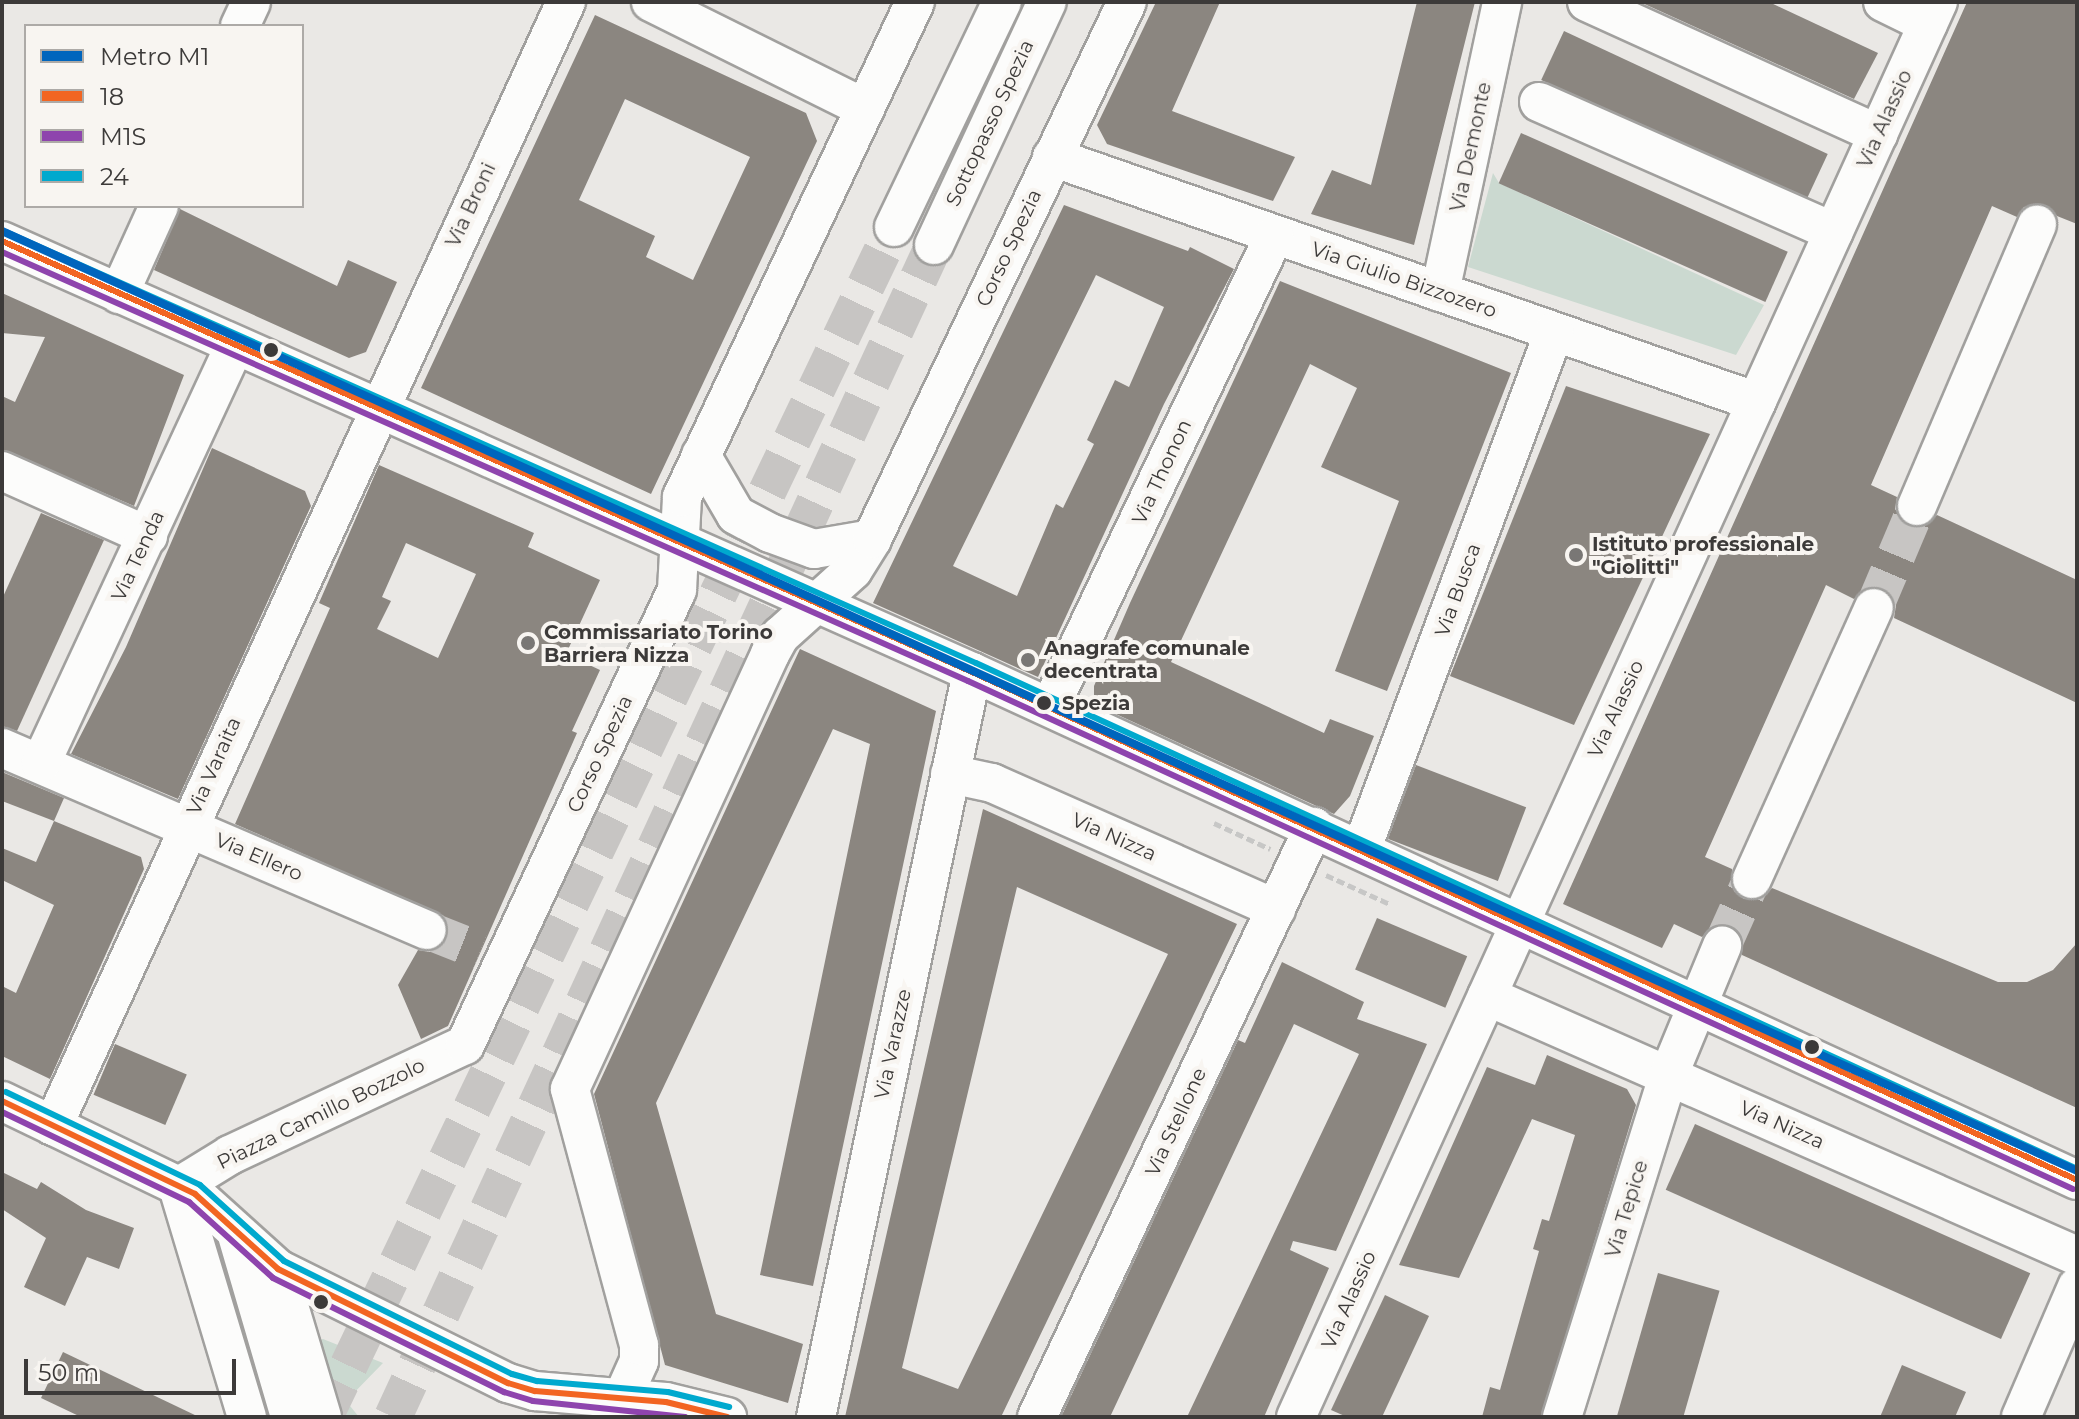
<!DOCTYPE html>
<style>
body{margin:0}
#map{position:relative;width:2079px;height:1419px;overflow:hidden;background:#eae8e5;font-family:Montserrat,sans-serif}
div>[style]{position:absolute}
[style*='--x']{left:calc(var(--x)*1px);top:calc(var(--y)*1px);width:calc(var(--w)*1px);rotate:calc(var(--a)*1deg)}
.green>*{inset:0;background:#cbd9d0}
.building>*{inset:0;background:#8b8680;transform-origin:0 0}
.minor-tunnel>*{height:38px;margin-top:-19px;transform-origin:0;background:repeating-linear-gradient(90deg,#c7c5c3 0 38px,transparent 0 57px)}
.path>*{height:5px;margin-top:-2.5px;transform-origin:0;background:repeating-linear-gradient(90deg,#c7c7c6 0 8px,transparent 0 12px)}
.roads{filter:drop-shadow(2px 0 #a1a09e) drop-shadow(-2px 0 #a1a09e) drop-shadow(0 2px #a1a09e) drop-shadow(0 -2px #a1a09e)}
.minor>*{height:38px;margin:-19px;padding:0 19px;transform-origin:19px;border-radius:19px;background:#fcfcfb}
.bus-1>*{height:6px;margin:-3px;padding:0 3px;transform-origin:3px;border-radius:3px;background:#f26522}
.bus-2>*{height:6px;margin:-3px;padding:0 3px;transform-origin:3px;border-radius:3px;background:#8e44ad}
.bus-3>*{height:6px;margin:-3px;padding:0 3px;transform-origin:3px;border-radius:3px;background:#00a9ce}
.metro-1>*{height:8px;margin:-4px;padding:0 4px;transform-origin:4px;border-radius:4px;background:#0065bd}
.dots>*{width:22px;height:22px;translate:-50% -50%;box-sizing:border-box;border:4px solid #f8f5f1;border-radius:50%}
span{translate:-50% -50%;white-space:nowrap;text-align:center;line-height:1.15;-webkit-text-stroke:8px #f8f5f1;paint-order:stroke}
.street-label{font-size:20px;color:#3c3a39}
.poi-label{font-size:20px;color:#3c3a39;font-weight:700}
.left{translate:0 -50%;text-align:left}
.stop-label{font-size:20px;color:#3c3a39;font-weight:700}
.frame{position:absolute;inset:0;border:4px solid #3c3a39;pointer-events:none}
.legend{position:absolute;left:24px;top:24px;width:280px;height:184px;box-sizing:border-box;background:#f8f5f1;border:2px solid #adaaa7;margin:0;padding:10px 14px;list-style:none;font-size:24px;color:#3c3a39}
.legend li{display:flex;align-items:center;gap:16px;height:40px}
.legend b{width:40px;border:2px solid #adaaa7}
.scale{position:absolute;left:24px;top:1359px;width:212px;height:36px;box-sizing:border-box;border:4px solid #3c3a39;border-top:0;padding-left:10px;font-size:24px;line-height:28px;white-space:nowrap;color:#3c3a39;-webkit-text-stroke:6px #f8f5f1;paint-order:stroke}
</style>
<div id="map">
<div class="green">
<i style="clip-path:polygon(1493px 173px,1499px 183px,1764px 305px,1736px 355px,1468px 267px)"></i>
<i style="clip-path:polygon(323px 1339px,383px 1363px,346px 1401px,359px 1417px,333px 1417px,318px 1341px)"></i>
</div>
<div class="building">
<i style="clip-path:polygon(1156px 2px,1220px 2px,1172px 111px,1295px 157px,1273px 201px,1107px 144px,1097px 125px)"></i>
<i style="clip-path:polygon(1417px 2px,1475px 2px,1414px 245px,1311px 214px,1332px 170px,1371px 185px)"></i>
<i style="clip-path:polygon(1640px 2px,1769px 2px,1878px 53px,1854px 99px)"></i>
<i style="clip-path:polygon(1967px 2px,2077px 2px,2077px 224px,2057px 216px,2045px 205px,2024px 207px,2017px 217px,1992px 206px,1871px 485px,1897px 497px,1895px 509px,1908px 526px,1920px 528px,1937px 515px,2077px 580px,2077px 703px,1894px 618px,1896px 605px,1884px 588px,1871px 586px,1854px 599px,1826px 585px,1705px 857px,1732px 869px,1734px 891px,1744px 899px,1764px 897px,1772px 888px,1998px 982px,2027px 982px,2053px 970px,2077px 943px,2077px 1108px,1742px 955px,1740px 933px,1730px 925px,1718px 924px,1702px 937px,1674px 924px,1662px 948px,1563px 904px)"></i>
<i style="clip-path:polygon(evenodd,595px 15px,806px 113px,817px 141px,651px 494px,421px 388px,595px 15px,625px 99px,750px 157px,693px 280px,646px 257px,655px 236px,579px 200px,625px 99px)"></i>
<i style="left:1564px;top:31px;width:291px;height:54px;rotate:25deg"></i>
<i style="left:1521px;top:133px;width:292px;height:55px;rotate:24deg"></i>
<i style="clip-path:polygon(evenodd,1064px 205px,1188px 251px,1190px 247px,1234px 269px,1164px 404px,1038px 677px,873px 603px,1064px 205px,1096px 275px,1164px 307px,1129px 387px,1115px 380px,1087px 440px,1094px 444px,1063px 508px,1056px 504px,1017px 596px,953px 566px,1096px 275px)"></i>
<i style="clip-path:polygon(180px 209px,337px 286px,348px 260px,397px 282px,366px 352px,349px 358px,154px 270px)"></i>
<i style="clip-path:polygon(1280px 281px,1511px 373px,1387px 691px,1335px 671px,1399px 501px,1321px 467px,1357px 388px,1310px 364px,1171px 662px,1324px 733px,1330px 719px,1374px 736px,1350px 796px,1334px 814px,1094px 704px,1094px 686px,1130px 603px)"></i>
<i style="clip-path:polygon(2px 293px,184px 375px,134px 506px,2px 449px,2px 396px,15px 402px,45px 337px,2px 333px)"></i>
<i style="clip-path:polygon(1566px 386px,1710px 434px,1574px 725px,1450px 676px)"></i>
<i style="clip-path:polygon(212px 448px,305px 491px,311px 506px,178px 799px,71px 754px,126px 647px)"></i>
<i style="clip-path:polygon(evenodd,379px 465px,534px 533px,528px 547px,600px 580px,566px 654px,600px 670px,572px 731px,577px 733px,448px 1026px,421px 1039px,398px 985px,418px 950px,430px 952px,447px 939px,444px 916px,235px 824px,330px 608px,319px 603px,379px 465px,406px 543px,476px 574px,438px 658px,377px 629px,391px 601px,382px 597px,406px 543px)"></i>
<i style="clip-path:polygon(41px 513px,104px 540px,17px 731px,2px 726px,2px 599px)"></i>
<i style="clip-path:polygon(800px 649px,936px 711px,813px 1286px,760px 1275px,870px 744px,833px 729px,656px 1103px,716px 1314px,803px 1344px,788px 1403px,665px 1365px,594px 1094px)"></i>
<i style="left:1416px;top:765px;width:118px;height:79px;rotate:21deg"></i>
<i style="clip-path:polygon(2px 772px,64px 798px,54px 821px,2px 801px)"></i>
<i style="clip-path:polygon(evenodd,983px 809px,1237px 924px,1001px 1417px,845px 1417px,983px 809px,1017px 887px,1168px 954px,958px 1389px,902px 1368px,1017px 887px)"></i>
<i style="clip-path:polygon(54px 821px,141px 857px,144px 869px,50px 1079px,2px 1056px,2px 986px,16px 993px,54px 905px,2px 880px,2px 848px,36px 862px)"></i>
<i style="left:1377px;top:918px;width:98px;height:56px;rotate:23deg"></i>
<i style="clip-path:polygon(1282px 962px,1364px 1002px,1357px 1019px,1427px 1044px,1336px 1251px,1293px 1241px,1290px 1250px,1329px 1268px,1264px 1417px,1187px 1417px,1359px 1054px,1294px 1024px,1110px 1417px,1061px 1417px,1238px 1040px,1245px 1043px)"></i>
<i style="left:115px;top:1044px;width:78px;height:55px;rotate:23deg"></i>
<i style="clip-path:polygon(1547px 1055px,1627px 1089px,1636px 1105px,1541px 1417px,1482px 1417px,1490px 1387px,1500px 1390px,1539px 1251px,1533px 1249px,1542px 1219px,1549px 1221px,1575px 1135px,1532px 1119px,1459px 1278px,1399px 1265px,1487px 1067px,1535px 1085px)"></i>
<i style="left:1695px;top:1124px;width:367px;height:72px;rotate:24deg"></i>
<i style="clip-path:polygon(2px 1172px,37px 1189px,41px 1182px,86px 1210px,134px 1228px,119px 1269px,87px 1257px,65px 1306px,24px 1287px,46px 1238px,2px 1209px)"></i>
<i style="left:1658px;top:1273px;width:64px;height:150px;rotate:16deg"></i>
<i style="clip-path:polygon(1385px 1295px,1429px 1316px,1382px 1417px,1347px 1417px,1331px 1410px)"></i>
<i style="clip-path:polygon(63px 1352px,199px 1417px,81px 1417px,41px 1398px)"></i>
<i style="clip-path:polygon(1902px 1365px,1966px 1392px,1955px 1417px,1880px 1417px)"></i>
</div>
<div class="minor-tunnel">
<i style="--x:1874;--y:608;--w:111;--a:-67.1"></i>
<i style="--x:427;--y:930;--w:57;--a:21.6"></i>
<i style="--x:1722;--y:946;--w:73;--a:-65.9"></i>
<i style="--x:324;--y:1417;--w:1319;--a:-64.41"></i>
<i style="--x:393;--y:1417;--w:1291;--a:-65.22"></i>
</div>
<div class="path">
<i style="--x:1214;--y:823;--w:62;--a:24.9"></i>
<i style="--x:1326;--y:875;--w:70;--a:24.4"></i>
</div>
<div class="roads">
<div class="minor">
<i style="--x:651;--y:2;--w:239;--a:26.4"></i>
<i style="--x:1587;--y:2;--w:320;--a:24.4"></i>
<i style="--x:1883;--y:2;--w:50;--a:26.1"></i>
<i style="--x:240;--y:26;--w:26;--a:-65"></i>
<i style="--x:1539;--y:102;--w:322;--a:23.8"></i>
<i style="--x:1052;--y:157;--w:746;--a:19.16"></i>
<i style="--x:894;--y:227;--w:250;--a:-64.4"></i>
<i style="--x:2;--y:241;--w:1061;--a:23.96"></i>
<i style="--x:972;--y:672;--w:1216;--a:24.69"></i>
<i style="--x:934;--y:245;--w:268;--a:-65.1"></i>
<i style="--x:1440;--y:292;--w:297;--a:-77.9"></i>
<i style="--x:119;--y:294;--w:97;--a:-65.6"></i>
<i style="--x:701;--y:455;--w:69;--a:59.7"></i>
<i style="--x:736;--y:515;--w:38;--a:28"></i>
<i style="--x:770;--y:533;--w:47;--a:20"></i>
<i style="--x:814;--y:549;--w:59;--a:-9.8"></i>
<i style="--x:2;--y:471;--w:160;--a:24"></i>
<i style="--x:1917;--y:506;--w:306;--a:-66.9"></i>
<i style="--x:1050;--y:707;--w:522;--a:-64.56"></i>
<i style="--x:2;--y:748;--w:462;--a:23.2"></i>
<i style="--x:41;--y:763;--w:458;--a:-65.1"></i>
<i style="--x:950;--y:774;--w:43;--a:12.1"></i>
<i style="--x:992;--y:783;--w:311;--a:23.9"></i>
<i style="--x:1362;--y:848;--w:551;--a:-69.59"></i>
<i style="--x:1752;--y:879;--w:297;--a:-65.8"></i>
<i style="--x:1487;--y:996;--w:645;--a:23.78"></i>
<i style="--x:2;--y:1101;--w:214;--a:25.7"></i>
<i style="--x:195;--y:1194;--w:112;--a:42.1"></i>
<i style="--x:278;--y:1269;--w:257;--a:26.4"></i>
<i style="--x:508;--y:1383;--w:28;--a:17"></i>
<i style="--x:535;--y:1391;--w:131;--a:4.8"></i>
<i style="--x:666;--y:1402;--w:63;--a:13.8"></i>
<i style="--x:53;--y:1126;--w:1236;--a:-65.47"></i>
<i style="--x:178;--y:1187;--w:61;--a:-31.6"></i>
<i style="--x:230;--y:1155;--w:259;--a:-25.1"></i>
<i style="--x:465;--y:1045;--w:502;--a:-65.02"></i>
<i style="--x:677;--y:590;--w:93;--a:-86.9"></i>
<i style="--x:682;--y:497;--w:547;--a:-64.79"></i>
<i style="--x:178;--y:1187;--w:240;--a:73.3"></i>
<i style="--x:236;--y:1232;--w:193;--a:73.7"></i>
<i style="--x:278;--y:1269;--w:154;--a:73.4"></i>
<i style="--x:614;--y:1417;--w:61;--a:-65.9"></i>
<i style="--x:639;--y:1361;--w:16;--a:-90"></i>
<i style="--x:639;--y:1345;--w:265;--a:-105.1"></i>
<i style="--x:570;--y:1089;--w:479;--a:-65.3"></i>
<i style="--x:770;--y:654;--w:21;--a:-61"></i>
<i style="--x:780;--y:636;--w:98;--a:-42.1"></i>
<i style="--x:853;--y:570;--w:36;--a:-58"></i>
<i style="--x:872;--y:539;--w:594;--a:-64.6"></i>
<i style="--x:816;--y:1417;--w:761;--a:-78.17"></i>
<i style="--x:1037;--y:1417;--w:652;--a:-64.85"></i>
<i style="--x:1296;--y:1417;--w:1554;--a:-65.6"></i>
<i style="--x:1562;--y:1417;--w:359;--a:-72.7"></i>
<i style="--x:1669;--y:1074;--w:139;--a:-67.5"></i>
<i style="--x:2021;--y:1417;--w:142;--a:-66.7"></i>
</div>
</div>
<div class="bus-1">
<i style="--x:2;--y:241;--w:1061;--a:23.96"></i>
<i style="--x:972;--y:672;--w:1216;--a:24.69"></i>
<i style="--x:2;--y:1101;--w:214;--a:25.7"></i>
<i style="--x:195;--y:1194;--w:112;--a:42.1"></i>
<i style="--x:278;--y:1269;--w:257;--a:26.4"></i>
<i style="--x:508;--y:1383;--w:28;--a:17"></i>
<i style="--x:535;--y:1391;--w:131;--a:4.8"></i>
<i style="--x:666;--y:1402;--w:63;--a:13.8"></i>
</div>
<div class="bus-2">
<i style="--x:2;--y:252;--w:1057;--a:23.95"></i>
<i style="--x:968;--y:681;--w:1216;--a:24.69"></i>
<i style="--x:2;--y:1112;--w:208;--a:25.7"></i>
<i style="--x:189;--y:1202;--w:113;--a:42.1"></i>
<i style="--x:273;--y:1278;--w:258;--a:26.3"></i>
<i style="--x:504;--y:1392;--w:30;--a:17"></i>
<i style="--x:533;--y:1401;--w:153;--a:6"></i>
</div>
<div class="bus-3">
<i style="--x:6;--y:232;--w:1061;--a:23.96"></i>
<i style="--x:976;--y:663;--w:1212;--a:24.68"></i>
<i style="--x:6;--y:1092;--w:215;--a:25.6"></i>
<i style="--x:200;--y:1185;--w:113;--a:42.1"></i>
<i style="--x:284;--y:1261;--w:254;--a:26.4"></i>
<i style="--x:512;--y:1374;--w:26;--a:16"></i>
<i style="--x:537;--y:1381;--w:131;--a:4.8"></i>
<i style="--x:668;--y:1392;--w:63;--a:13.8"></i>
</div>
<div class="metro-1">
<i style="--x:2;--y:231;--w:2278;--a:24.37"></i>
</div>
<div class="dots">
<i style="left:271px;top:350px;background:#3c3a39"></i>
<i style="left:1576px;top:555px;background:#797775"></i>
<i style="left:528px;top:643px;background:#797775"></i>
<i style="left:1028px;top:660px;background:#797775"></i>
<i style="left:1044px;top:703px;background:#3c3a39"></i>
<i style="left:1812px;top:1047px;background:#3c3a39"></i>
<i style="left:321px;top:1302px;background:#3c3a39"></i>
</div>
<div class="street-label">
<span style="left:1885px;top:119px;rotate:-66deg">Via Alassio</span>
<span style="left:990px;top:123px;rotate:-65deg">Sottopasso Spezia</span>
<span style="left:1471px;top:147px;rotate:-78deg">Via Demonte</span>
<span style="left:471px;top:205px;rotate:-65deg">Via Broni</span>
<span style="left:1009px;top:248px;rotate:-65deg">Corso Spezia</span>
<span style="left:1404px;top:280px;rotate:19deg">Via Giulio Bizzozero</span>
<span style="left:1162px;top:472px;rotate:-65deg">Via Thonon</span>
<span style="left:138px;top:556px;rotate:-65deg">Via Tenda</span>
<span style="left:1458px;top:590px;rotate:-70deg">Via Busca</span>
<span style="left:1616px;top:709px;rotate:-65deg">Via Alassio</span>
<span style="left:600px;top:754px;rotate:-65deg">Corso Spezia</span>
<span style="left:214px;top:766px;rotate:-66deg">Via Varaita</span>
<span style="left:1114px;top:837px;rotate:24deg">Via Nizza</span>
<span style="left:259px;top:857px;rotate:23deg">Via Ellero</span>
<span style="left:893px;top:1044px;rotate:-78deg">Via Varazze</span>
<span style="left:321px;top:1114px;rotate:-26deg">Piazza Camillo Bozzolo</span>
<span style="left:1176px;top:1122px;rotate:-65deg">Via Stellone</span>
<span style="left:1782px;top:1125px;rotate:24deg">Via Nizza</span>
<span style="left:1627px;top:1209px;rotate:-73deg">Via Tepice</span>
<span style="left:1349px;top:1300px;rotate:-66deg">Via Alassio</span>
</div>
<div class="poi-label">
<span class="left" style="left:1592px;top:556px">Istituto professionale<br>"Giolitti"</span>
<span class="left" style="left:544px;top:644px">Commissariato Torino<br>Barriera Nizza</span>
<span class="left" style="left:1044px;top:660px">Anagrafe comunale<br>decentrata</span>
</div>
<div class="stop-label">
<span class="left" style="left:1062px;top:703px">Spezia</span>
</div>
<div class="frame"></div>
<ul class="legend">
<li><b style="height:10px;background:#0065bd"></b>Metro M1</li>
<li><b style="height:10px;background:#f26522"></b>18</li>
<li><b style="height:10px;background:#8e44ad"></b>M1S</li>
<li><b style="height:10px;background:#00a9ce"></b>24</li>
</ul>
<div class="scale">50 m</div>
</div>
